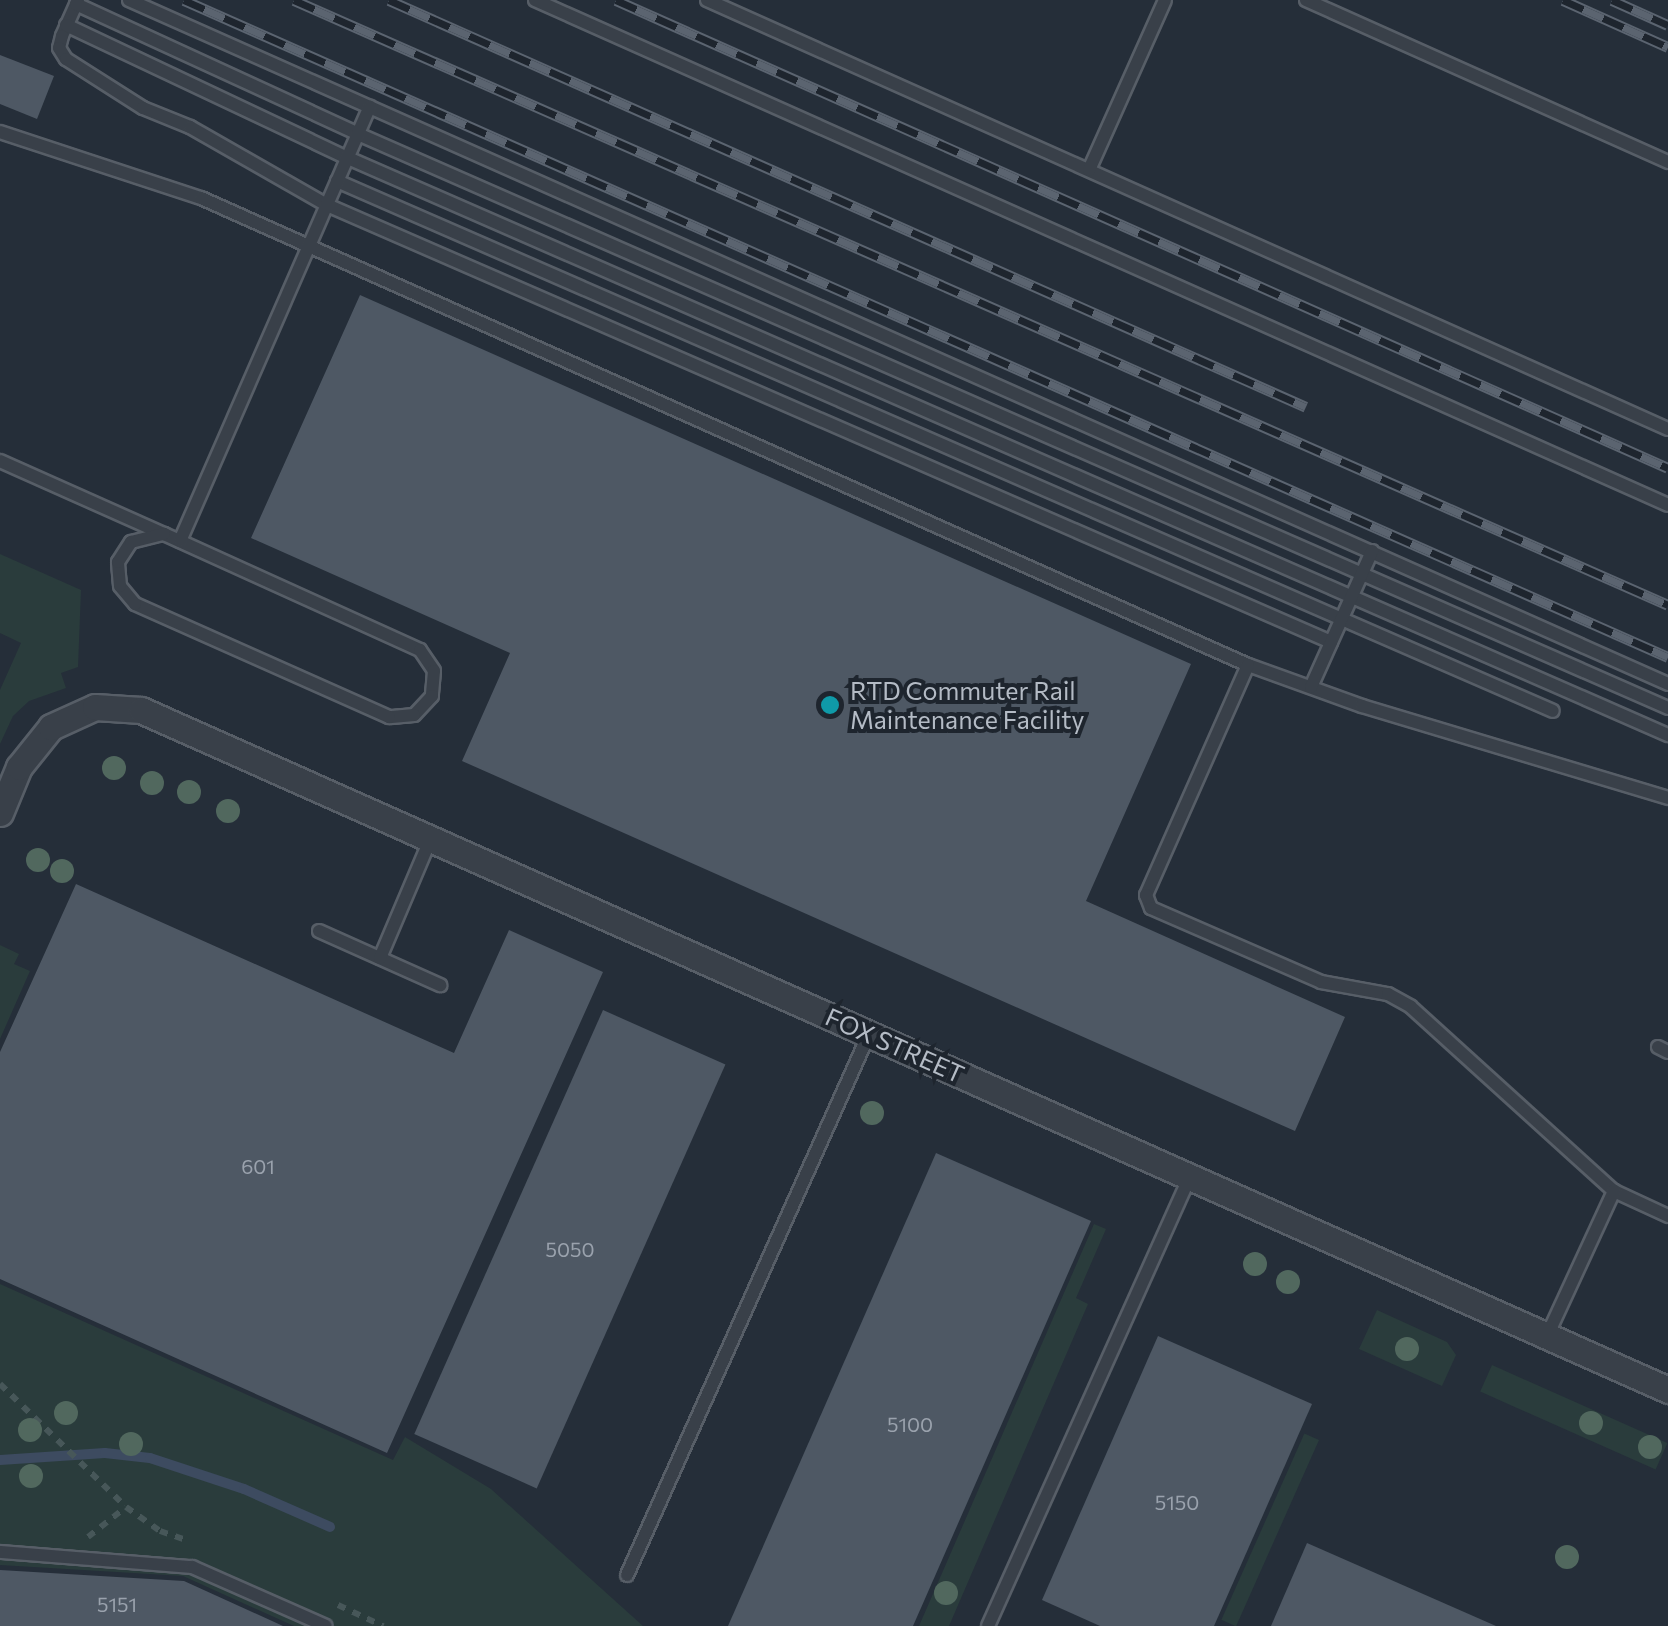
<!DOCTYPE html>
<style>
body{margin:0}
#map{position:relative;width:1668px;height:1626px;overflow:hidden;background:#252e39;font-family:Commissioner,sans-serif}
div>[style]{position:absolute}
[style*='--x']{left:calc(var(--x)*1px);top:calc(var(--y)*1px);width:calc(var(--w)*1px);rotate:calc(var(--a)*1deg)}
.green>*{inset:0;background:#2a3c3c;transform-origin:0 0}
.stream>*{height:10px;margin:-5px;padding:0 5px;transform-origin:5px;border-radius:5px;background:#3d4b60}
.building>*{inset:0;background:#4e5864;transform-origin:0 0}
.path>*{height:6px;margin-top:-3px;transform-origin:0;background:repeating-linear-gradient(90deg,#475759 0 8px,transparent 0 16px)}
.roads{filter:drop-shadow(2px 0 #575e67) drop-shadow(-2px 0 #575e67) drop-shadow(0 2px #575e67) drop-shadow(0 -2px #575e67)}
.service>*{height:12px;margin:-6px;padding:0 6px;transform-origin:6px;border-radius:6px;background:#394049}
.minor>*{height:25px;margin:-12.5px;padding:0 12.5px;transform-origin:12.5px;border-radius:12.5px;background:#394049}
.rail>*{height:11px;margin-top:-5.5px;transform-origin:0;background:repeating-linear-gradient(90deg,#1e252e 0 22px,#5b6470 0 44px);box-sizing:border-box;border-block:2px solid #5b6470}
.trees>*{width:24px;height:24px;margin:-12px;border-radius:50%;background:#51685e}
.dots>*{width:28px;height:28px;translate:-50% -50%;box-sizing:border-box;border:5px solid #1e252e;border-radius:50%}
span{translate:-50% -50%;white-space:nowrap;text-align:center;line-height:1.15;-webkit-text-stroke:8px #1e252e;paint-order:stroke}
.number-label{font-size:20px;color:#9aa2ad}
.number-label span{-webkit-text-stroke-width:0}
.poi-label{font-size:25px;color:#b4bbc5}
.left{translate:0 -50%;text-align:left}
.street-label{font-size:25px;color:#b4bbc5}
</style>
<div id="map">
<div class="green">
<i style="clip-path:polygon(0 554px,81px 590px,78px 667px,61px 673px,66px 688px,29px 701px,13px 716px,0 744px,0 690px,21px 643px,0 633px)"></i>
<i style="clip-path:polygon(0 945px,19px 954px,14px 964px,30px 971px,0 1039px)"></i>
<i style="clip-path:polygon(1094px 1224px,1106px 1229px,1076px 1298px,1088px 1304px,949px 1626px,919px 1626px)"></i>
<i style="clip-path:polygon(0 1284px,393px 1460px,405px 1437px,491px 1489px,643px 1626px,294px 1626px,183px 1576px,0 1565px)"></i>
<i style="clip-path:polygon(1377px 1310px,1447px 1342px,1456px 1355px,1442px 1386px,1359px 1349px)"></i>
<i style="left:1492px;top:1365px;width:192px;height:29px;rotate:24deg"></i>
<i style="left:1319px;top:1440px;width:204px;height:16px;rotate:114deg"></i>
</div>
<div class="stream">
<i style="--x:0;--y:1460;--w:105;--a:-3.8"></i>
<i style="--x:105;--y:1453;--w:45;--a:6.3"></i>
<i style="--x:150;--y:1458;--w:99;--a:18.3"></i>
<i style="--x:244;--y:1489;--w:94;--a:23.8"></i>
</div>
<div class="building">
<i style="clip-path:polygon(0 55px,54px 76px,37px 119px,0 104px)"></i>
<i style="clip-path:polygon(360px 295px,1191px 664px,1086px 901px,1345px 1017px,1295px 1131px,462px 761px,510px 653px,251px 538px)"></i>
<i style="clip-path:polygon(76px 884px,454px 1053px,509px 930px,603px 972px,387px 1453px,0 1279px,0 1052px)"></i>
<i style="left:603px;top:1010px;width:134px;height:464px;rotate:24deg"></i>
<i style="clip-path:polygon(936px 1153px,1091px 1221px,913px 1626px,728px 1626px)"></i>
<i style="clip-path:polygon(1158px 1336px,1312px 1404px,1214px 1626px,1100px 1626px,1042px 1600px)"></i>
<i style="clip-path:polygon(1307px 1543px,1496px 1626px,1271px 1626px)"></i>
<i style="clip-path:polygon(0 1570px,184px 1581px,283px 1626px,0 1626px)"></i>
</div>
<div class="path">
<i style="--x:0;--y:1384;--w:176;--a:44.3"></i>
<i style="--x:126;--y:1507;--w:42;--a:35.2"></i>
<i style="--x:160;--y:1531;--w:31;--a:19"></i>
<i style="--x:88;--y:1537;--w:48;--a:-38.3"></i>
<i style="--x:338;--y:1605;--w:50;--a:25"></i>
</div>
<div class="roads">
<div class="service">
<i style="--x:78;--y:0;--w:39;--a:114"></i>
<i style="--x:62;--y:36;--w:12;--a:104"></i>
<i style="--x:59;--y:48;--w:13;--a:58"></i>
<i style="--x:66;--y:59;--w:91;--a:32.5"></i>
<i style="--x:143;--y:108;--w:51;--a:22"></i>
<i style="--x:190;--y:127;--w:158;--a:29.7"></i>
<i style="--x:327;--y:205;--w:1095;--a:23.52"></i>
<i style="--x:129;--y:0;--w:1684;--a:23.96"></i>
<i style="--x:535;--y:0;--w:1240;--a:24.02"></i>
<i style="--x:707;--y:0;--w:1052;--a:24.06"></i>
<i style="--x:1306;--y:0;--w:397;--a:24.1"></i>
<i style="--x:76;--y:4;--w:311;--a:24.7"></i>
<i style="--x:358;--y:134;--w:1430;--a:23.66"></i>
<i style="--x:66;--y:25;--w:312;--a:25.3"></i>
<i style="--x:348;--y:158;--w:1441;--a:23.61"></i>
<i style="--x:0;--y:132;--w:212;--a:18.2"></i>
<i style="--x:201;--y:198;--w:1146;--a:24.04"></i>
<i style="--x:1248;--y:665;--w:121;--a:19.8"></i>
<i style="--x:1362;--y:706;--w:320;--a:16.7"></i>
<i style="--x:1089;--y:170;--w:186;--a:-65.9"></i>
<i style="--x:337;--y:181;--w:1326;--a:23.55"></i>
<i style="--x:0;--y:461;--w:180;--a:24"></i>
<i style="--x:164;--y:534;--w:281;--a:24.4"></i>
<i style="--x:420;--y:650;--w:25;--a:56"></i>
<i style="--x:434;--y:671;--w:25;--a:95"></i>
<i style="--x:432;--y:696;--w:26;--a:133"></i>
<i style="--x:414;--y:715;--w:25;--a:175"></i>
<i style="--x:389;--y:717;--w:278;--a:-156"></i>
<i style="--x:135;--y:604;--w:23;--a:-130"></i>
<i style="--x:120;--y:586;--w:24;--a:-95"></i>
<i style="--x:118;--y:562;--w:24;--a:-57"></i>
<i style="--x:131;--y:542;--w:34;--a:-14"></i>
<i style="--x:180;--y:541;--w:474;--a:-66.4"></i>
<i style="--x:1248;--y:665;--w:252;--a:113.9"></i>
<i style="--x:1146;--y:895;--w:14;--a:69"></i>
<i style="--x:1151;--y:908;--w:185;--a:23.5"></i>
<i style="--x:1321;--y:982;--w:68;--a:10.2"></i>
<i style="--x:1388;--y:994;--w:26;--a:29"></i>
<i style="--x:1411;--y:1007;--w:274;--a:42.2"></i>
<i style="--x:1614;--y:1191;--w:60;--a:24.8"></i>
<i style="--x:1311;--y:687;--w:149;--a:-65.8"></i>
<i style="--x:319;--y:931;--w:133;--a:24.1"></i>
<i style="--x:380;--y:958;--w:130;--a:-67"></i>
<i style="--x:1658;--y:1047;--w:11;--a:27"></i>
<i style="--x:1547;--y:1336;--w:160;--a:-65.2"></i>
<i style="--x:0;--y:1552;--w:193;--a:4.5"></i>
<i style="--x:192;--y:1567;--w:146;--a:23.8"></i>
<i style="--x:627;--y:1575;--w:593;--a:-65.9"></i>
<i style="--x:988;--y:1626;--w:492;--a:-65.8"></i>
</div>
<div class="minor">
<i style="--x:0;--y:813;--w:50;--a:-67.6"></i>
<i style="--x:19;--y:767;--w:51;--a:-51.3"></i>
<i style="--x:51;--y:727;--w:48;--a:-24.4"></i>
<i style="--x:95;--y:707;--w:46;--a:3.7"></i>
<i style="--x:141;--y:710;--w:1672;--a:24"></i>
</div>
</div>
<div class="rail">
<i style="--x:184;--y:0;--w:1623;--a:23.88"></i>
<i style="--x:294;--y:0;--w:1501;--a:23.76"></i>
<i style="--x:389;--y:0;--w:1003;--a:23.93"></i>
<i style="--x:616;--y:0;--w:1151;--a:23.98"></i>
<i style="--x:1563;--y:0;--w:115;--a:24.1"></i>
<i style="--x:1612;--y:0;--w:61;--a:24.1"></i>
</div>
<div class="trees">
<i style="left:114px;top:768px"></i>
<i style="left:152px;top:783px"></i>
<i style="left:189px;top:792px"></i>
<i style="left:228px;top:811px"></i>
<i style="left:38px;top:860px"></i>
<i style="left:62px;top:871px"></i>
<i style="left:872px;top:1113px"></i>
<i style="left:1255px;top:1264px"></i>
<i style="left:1288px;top:1282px"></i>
<i style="left:1407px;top:1349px"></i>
<i style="left:66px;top:1413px"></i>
<i style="left:1591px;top:1423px"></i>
<i style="left:30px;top:1430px"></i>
<i style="left:131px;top:1444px"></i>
<i style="left:1650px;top:1447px"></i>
<i style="left:31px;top:1476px"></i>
<i style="left:1567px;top:1557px"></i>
<i style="left:946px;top:1593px"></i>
</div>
<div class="dots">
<i style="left:830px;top:705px;background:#0f9aa8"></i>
</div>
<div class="number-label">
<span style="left:258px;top:1166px">601</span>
<span style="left:570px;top:1249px">5050</span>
<span style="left:910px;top:1424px">5100</span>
<span style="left:1177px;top:1502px">5150</span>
<span style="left:117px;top:1604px">5151</span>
</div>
<div class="poi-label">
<span class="left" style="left:850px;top:705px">RTD Commuter Rail<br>Maintenance Facility</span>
</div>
<div class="street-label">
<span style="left:895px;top:1045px;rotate:24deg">FOX STREET</span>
</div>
</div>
